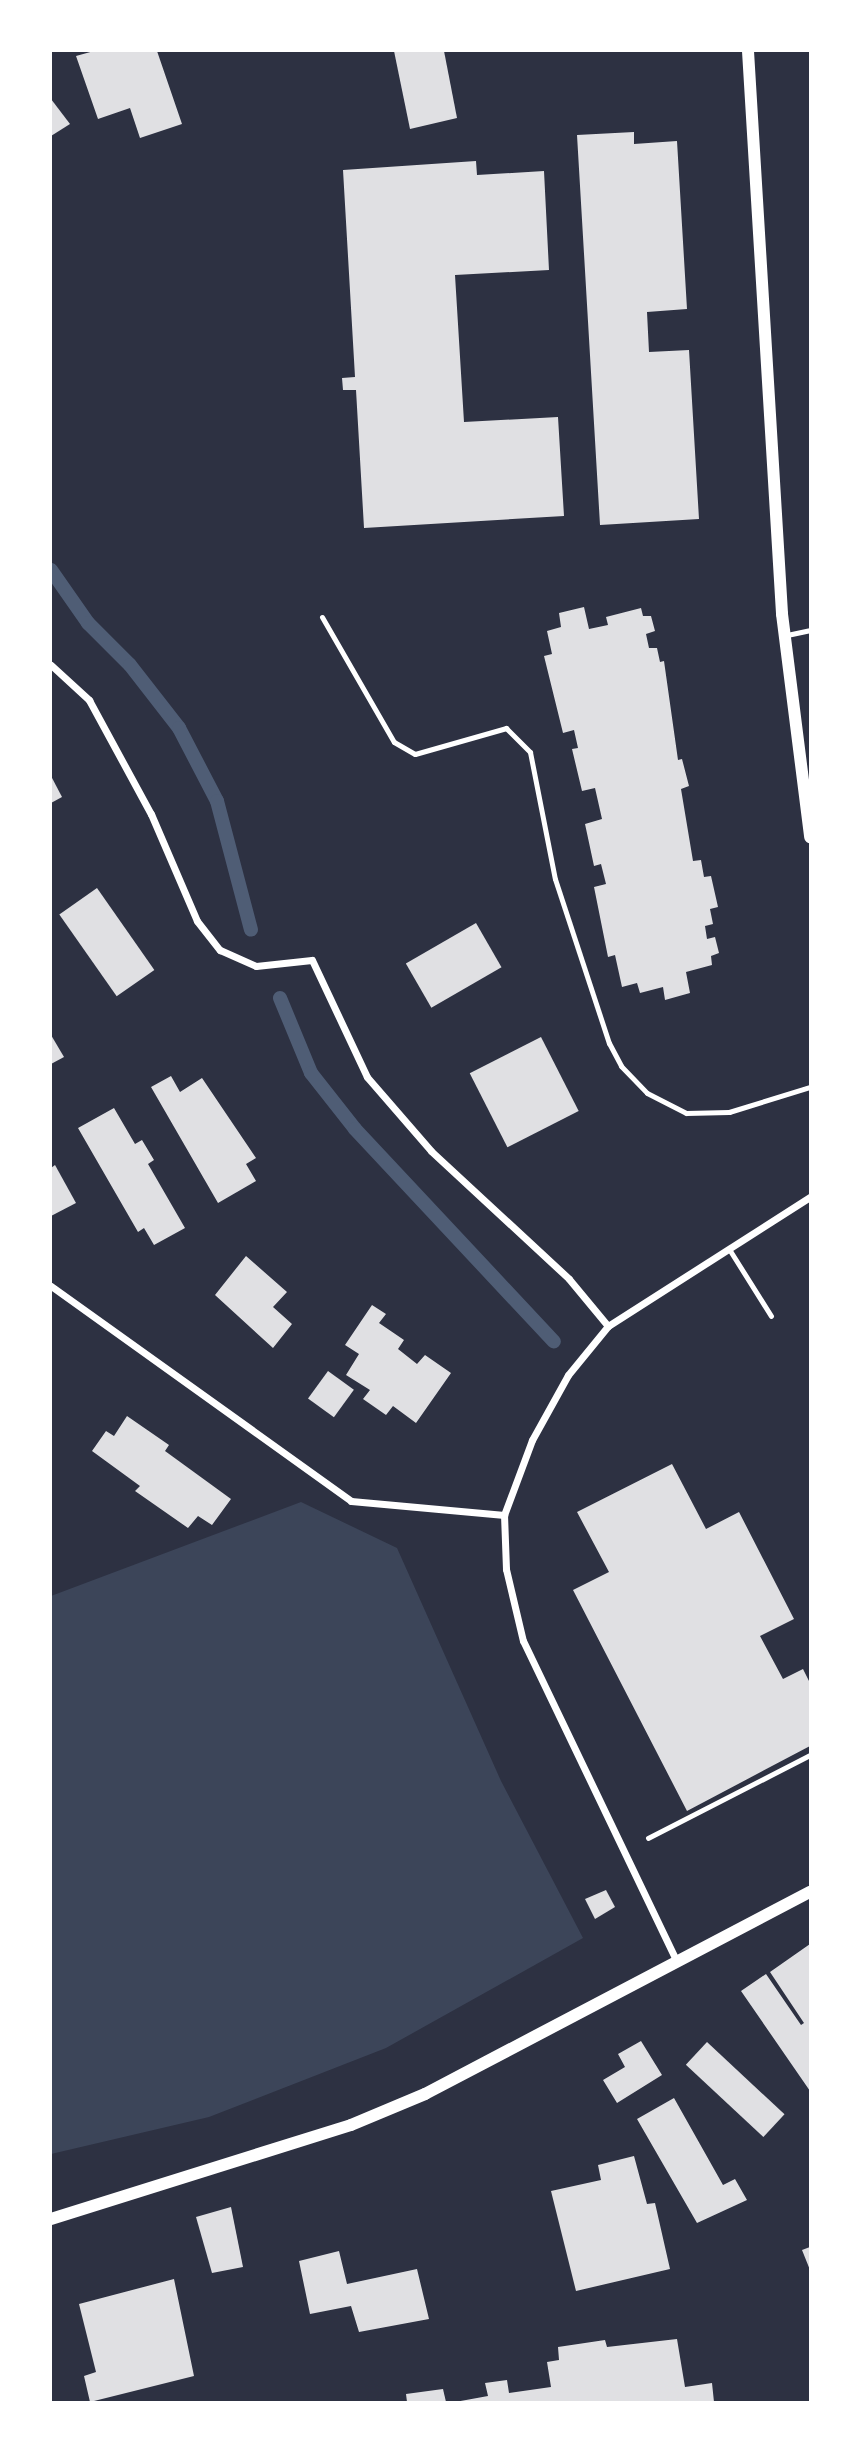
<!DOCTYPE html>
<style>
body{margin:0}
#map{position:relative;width:861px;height:2453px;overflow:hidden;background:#2d3142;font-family:Figtree,sans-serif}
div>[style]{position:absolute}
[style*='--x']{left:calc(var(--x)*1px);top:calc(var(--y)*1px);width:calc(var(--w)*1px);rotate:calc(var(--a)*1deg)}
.green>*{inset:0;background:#3c4559}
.stream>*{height:14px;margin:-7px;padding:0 7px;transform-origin:7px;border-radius:7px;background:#4f5d75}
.building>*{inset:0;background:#e0e0e3;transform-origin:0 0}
.path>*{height:4.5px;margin:-2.25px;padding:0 2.25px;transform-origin:2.25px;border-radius:2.25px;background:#fff}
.service>*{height:5px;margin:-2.5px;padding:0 2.5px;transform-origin:2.5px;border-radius:2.5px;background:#fff}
.minor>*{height:7px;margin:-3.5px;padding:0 3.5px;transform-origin:3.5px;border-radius:3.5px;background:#fff}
.tertiary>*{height:12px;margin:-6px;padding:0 6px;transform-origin:6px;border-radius:6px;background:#fff}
span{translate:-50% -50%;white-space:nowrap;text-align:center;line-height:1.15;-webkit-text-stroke:6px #fff;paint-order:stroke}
.frame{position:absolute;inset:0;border:52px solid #fff;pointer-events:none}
</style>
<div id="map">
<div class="green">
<i style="clip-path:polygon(301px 1502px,397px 1548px,501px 1781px,583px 1938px,386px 2048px,209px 2117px,51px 2154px,51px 1596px)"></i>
</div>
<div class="stream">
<i style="--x:51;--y:570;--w:65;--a:55.1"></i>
<i style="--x:88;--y:623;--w:59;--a:45"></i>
<i style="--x:130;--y:665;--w:80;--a:52.1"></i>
<i style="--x:179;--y:728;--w:82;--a:62.5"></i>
<i style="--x:217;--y:801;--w:133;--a:75.2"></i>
<i style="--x:280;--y:998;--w:81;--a:67.5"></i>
<i style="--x:311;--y:1073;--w:71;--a:51.8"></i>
<i style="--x:355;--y:1129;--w:291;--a:46.9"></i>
</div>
<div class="building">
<i style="clip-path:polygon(94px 51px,157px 51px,182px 124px,140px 138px,130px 108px,98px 119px,76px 56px)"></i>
<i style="clip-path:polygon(394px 51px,444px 51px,457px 118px,410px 129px)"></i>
<i style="clip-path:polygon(51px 99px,70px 124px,51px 136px)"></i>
<i style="clip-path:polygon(634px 132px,634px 144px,677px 141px,687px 309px,647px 312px,649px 352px,689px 350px,699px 519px,600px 525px,577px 135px)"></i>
<i style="clip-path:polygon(476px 161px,477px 175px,544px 171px,549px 270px,455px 275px,464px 422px,558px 417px,564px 516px,364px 528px,356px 390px,343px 390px,342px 378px,355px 377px,343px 170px)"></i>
<i style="clip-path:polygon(584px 607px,589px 629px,608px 625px,606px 617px,641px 608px,643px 616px,651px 616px,655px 631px,646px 634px,649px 648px,657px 648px,660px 662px,664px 661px,678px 760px,682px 759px,689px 786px,681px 789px,693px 861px,701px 860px,704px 877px,711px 876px,718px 907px,710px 909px,713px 924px,705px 926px,707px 939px,715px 937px,719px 953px,711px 956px,712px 965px,686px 972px,690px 993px,665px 1000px,663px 987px,640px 993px,637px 983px,622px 987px,615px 955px,608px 957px,594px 887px,606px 884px,601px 864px,594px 866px,585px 824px,602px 819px,595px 788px,582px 791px,572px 749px,578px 748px,574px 730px,563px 733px,544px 656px,552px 654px,547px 631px,561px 627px,559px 613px)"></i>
<i style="clip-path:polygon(51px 776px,62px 797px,51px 803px)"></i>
<i style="left:97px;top:888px;width:100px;height:46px;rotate:55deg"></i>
<i style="left:476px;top:923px;width:51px;height:81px;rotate:60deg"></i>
<i style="clip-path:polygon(51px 1035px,64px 1057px,51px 1064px)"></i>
<i style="left:541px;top:1037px;width:83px;height:80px;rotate:63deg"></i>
<i style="clip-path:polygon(171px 1076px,180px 1092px,202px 1078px,256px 1158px,246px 1164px,256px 1181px,218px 1203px,151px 1087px)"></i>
<i style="clip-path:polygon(114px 1108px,135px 1144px,142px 1140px,154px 1160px,148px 1164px,185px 1228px,154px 1245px,144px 1228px,138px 1232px,78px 1128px)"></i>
<i style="clip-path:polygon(55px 1165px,76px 1203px,51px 1216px,51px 1168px)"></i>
<i style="clip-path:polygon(246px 1256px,287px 1292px,273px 1307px,292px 1324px,273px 1348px,215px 1295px)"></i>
<i style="clip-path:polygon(372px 1305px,386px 1314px,379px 1323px,404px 1340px,398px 1349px,417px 1364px,425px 1355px,451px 1373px,416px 1423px,393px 1406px,386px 1415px,363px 1399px,370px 1390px,346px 1375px,359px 1354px,345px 1345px)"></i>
<i style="left:328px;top:1371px;width:32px;height:34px;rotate:36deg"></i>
<i style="clip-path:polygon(127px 1416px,169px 1445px,165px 1451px,231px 1499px,212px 1525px,198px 1516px,188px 1528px,135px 1491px,140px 1486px,92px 1451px,106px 1431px,114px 1436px)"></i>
<i style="clip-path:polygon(672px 1464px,706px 1529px,739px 1512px,794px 1619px,760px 1636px,783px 1679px,803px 1669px,810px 1683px,810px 1746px,687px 1811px,573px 1590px,609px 1572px,577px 1512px)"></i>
<i style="clip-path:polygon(606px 1890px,615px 1907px,595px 1919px,585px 1899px)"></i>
<i style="clip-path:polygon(810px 1944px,810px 2091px,741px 1991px,766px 1974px,801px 2025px,804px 2023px,770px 1972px)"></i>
<i style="clip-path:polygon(641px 2041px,662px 2075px,617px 2103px,603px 2080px,625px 2067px,618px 2054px)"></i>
<i style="left:707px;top:2042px;width:106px;height:31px;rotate:43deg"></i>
<i style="clip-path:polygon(674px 2098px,723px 2185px,735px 2179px,747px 2200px,697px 2223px,637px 2119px)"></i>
<i style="clip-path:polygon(634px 2156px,647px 2204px,655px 2203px,670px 2269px,576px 2291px,551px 2191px,601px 2180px,598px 2165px)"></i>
<i style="clip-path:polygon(231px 2207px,243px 2267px,212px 2273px,196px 2217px)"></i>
<i style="clip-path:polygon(810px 2247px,810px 2270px,802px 2250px)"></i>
<i style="clip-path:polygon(339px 2251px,347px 2284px,417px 2269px,429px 2319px,359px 2332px,351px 2306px,310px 2314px,299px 2261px)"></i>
<i style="clip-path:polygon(174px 2279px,194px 2376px,90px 2402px,84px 2376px,96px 2372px,79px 2304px)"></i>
<i style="clip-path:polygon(677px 2339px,685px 2387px,712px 2383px,714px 2402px,455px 2402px,488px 2396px,485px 2383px,507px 2380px,509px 2393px,551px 2387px,547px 2362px,559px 2360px,558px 2347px,605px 2340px,607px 2347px)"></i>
<i style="clip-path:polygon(443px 2389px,446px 2402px,407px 2402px,406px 2394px)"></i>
</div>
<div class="path">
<i style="--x:648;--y:1838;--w:182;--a:-27.1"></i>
</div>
<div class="service">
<i style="--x:322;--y:617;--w:144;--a:60.1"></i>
<i style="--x:394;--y:742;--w:24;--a:30"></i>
<i style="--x:415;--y:754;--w:95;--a:-15.9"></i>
<i style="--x:506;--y:728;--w:34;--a:45"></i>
<i style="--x:530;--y:752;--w:129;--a:78.9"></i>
<i style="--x:555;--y:879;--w:173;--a:71.8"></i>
<i style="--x:609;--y:1043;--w:26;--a:62"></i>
<i style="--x:621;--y:1066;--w:37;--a:46"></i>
<i style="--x:647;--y:1093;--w:44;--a:27.1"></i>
<i style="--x:686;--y:1113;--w:43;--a:-1.3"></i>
<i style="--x:729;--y:1112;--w:85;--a:-17.2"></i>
<i style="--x:787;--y:635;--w:24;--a:-12"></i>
<i style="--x:729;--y:1249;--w:79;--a:57.9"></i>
</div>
<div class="minor">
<i style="--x:51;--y:665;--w:52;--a:42.6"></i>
<i style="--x:89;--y:700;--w:130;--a:61.5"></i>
<i style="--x:151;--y:814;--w:116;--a:66.7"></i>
<i style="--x:197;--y:921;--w:37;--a:52"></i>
<i style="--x:220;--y:950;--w:39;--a:24"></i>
<i style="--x:256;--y:966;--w:56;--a:-6.1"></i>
<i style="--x:312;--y:960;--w:129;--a:64.8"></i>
<i style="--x:367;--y:1077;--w:98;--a:49.1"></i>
<i style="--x:431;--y:1151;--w:188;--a:42.8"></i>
<i style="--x:569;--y:1279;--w:61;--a:50.3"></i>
<i style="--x:51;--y:1286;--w:369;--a:35.6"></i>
<i style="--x:351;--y:1501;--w:154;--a:5.2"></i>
<i style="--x:677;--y:1962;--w:356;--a:-115.6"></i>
<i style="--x:523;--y:1641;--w:74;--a:-103.3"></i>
<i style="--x:506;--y:1569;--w:54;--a:-92.1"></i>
<i style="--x:504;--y:1515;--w:80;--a:-69.5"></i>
<i style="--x:532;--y:1440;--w:74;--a:-61"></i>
<i style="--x:568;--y:1375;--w:63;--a:-50.8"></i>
<i style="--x:608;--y:1326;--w:240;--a:-32.6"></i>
</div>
<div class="tertiary">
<i style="--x:748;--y:51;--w:564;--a:86.54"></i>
<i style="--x:782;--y:614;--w:225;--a:82.8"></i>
<i style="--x:51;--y:2219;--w:314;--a:-17.4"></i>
<i style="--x:351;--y:2125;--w:80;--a:-22.7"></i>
<i style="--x:425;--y:2094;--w:435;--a:-27.7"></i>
</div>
<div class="frame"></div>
</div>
